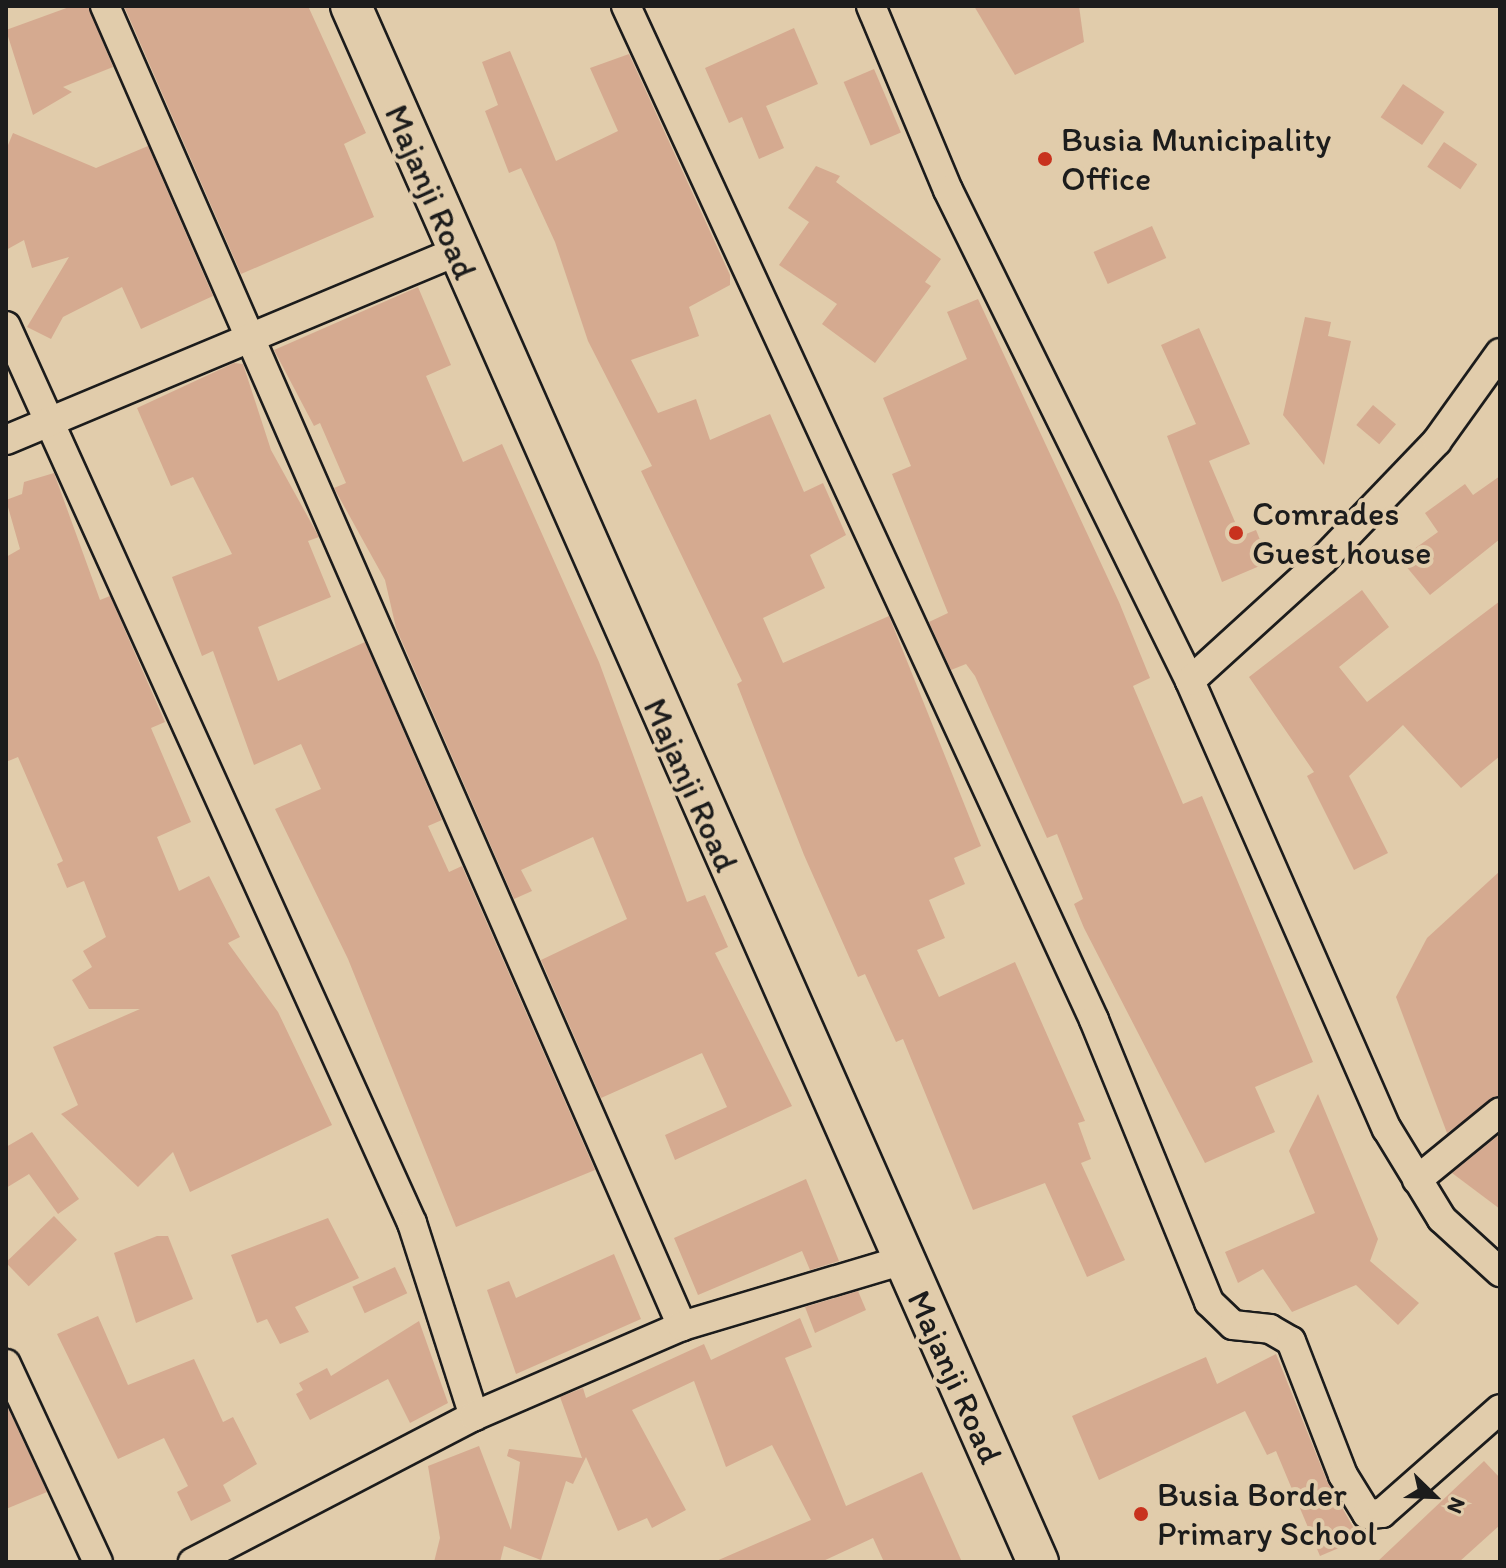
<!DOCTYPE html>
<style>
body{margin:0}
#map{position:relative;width:1506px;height:1568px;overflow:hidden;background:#e1ccab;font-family:Itim,sans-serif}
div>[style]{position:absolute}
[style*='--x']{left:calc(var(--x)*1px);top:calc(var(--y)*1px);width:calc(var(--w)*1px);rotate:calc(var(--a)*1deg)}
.building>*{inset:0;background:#d5aa90;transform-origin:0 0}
.roads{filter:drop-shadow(2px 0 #1c1c1c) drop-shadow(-2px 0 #1c1c1c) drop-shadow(0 2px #1c1c1c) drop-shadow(0 -2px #1c1c1c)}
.street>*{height:28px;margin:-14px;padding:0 14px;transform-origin:14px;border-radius:14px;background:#e1ccab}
.secondary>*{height:40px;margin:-20px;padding:0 20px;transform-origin:20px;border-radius:20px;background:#e1ccab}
.dots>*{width:22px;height:22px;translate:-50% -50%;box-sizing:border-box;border:4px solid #e1ccab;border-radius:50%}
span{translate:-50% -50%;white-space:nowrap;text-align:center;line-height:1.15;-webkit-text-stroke:8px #e1ccab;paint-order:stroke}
.poi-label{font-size:34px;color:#1c1c1c}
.left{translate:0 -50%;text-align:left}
.street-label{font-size:34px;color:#1c1c1c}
.frame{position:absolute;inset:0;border:8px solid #1c1c1c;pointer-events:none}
.north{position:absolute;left:1394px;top:1456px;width:80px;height:80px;-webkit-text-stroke:6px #e1ccab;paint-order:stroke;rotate:113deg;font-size:22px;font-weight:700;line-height:32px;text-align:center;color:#1c1c1c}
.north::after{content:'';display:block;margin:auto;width:28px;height:36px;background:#1c1c1c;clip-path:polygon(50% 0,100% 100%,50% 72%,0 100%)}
</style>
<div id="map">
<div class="building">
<i style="clip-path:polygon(72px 6px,88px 6px,113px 67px,63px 87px,72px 92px,33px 115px,6px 30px)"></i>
<i style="clip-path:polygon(124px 6px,308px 6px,366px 133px,344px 144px,374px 217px,241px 274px)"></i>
<i style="clip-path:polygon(974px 6px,1079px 6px,1084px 42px,1015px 75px)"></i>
<i style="clip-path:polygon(794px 28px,818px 84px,766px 106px,784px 148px,759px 159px,742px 117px,729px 123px,705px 68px)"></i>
<i style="clip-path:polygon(510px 51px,556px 161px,618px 131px,590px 68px,629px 54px,730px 275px,730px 285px,689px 307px,699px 336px,631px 360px,658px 413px,696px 399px,710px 440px,770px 414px,804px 492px,823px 483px,846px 535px,810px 555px,825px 588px,763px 618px,783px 663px,889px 616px,981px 846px,954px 858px,965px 884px,929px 900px,945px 938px,917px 950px,939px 997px,1015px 962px,1085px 1121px,1078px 1123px,1091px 1159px,1081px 1163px,1125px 1260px,1087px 1277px,1045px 1183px,973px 1210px,903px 1039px,896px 1042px,865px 974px,858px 977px,804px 855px,737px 684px,742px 681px,641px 471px,652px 466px,588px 341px,555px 242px,521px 168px,509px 173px,485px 111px,498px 105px,482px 62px)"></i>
<i style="left:874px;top:69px;width:69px;height:33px;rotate:67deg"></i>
<i style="left:1403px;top:84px;width:50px;height:40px;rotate:34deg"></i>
<i style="clip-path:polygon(13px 133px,96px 168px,148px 146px,213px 296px,141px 329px,122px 287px,63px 317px,51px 339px,27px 327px,69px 257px,32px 268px,24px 240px,6px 250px,6px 150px)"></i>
<i style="left:1444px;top:142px;width:40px;height:30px;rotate:34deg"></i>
<i style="clip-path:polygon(816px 166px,840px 176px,836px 182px,941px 259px,925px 282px,931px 286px,875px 363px,822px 324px,837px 304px,779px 265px,809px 222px,788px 208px)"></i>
<i style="left:1152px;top:226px;width:35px;height:64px;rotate:66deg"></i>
<i style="clip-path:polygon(418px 287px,451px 365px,426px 376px,463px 462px,502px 444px,599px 662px,687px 902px,705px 895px,728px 947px,715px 953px,792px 1106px,675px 1160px,665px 1135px,727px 1107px,702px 1053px,601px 1098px,541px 960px,627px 919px,593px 837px,521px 870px,532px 891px,514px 899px,396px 628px,385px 580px,334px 488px,346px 483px,320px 423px,314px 426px,274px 350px)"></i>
<i style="clip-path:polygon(978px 299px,1119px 602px,1150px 678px,1133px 686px,1183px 804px,1202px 796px,1313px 1062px,1255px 1087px,1275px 1132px,1205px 1163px,1084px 928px,1074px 904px,1083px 899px,1057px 834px,1047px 838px,975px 676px,966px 664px,951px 670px,929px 622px,948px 613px,892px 474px,911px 466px,883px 398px,967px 359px,947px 312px)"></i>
<i style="clip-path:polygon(1305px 317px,1331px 322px,1328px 336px,1351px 341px,1324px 465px,1283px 415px)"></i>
<i style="clip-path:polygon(1199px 328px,1250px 444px,1209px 461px,1241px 536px,1256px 530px,1269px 562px,1222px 582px,1167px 436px,1196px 424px,1161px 345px)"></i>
<i style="clip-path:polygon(234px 363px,243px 364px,271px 450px,319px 537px,308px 541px,331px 597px,258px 627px,278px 681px,365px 642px,442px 820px,428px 826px,449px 872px,462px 866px,595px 1170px,456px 1227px,348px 959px,275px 809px,321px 789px,301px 744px,254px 765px,213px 651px,202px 656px,172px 577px,232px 554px,193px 477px,171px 486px,137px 408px)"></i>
<i style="left:1373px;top:405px;width:30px;height:26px;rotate:40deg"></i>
<i style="clip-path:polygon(54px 473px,100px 600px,110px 596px,165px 722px,151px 728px,191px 822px,157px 837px,179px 891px,209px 876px,240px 937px,228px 943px,278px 1012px,332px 1125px,190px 1192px,173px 1152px,138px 1187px,61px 1114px,78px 1105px,53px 1047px,140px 1009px,89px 1009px,72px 980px,92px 967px,83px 951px,106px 937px,84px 881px,67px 888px,57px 864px,63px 861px,18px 757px,6px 762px,6px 557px,20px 549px,6px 500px,22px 494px,24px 482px)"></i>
<i style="clip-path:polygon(1500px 476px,1500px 539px,1430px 595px,1400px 559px,1438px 532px,1425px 513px,1465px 484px,1473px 495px)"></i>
<i style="clip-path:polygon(1362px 590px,1389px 627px,1339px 667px,1367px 702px,1500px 601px,1500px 756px,1461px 788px,1403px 725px,1349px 776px,1388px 853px,1354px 870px,1307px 776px,1314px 772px,1249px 677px)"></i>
<i style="clip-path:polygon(1500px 871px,1500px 1095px,1447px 1133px,1396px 997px,1427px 938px)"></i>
<i style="clip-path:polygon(1318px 1094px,1378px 1239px,1370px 1261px,1419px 1303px,1398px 1325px,1356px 1285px,1292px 1312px,1263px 1269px,1238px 1283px,1225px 1252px,1315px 1213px,1289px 1151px)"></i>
<i style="clip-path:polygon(32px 1132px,79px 1199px,58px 1214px,29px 1174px,6px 1188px,6px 1147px)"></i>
<i style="clip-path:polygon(1500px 1134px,1500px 1209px,1452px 1173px)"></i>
<i style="clip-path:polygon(806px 1179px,839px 1261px,810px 1270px,802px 1251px,698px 1295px,674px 1238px)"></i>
<i style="left:54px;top:1216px;width:33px;height:67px;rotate:46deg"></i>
<i style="clip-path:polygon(328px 1218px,359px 1278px,295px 1307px,309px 1332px,280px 1344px,267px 1319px,257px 1323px,231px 1255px)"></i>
<i style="clip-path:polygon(157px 1236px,168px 1236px,193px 1299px,136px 1323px,114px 1253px)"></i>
<i style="clip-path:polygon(614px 1254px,641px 1319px,516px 1374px,487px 1290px,509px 1281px,516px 1298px)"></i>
<i style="left:395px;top:1267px;width:29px;height:47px;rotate:65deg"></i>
<i style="clip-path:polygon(858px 1291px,866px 1310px,815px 1333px,805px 1307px)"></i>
<i style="clip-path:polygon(98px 1316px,128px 1385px,194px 1359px,223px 1422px,233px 1417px,257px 1464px,223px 1485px,231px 1501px,191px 1521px,177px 1492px,188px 1486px,164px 1438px,118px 1459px,57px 1334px)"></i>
<i style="clip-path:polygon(800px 1318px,812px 1347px,785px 1358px,846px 1506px,922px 1472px,962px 1562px,884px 1562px,873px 1538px,821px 1562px,714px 1562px,811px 1520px,772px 1445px,726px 1467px,694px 1381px,632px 1410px,686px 1510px,652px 1528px,647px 1518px,618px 1531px,586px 1457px,573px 1484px,566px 1481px,541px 1560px,504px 1546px,500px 1562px,434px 1562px,440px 1538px,428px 1466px,479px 1446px,511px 1530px,520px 1462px,507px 1456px,509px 1449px,582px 1458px,560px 1397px,583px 1388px,586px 1398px,704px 1344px,711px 1360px)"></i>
<i style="clip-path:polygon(419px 1321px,448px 1403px,410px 1423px,388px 1379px,310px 1420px,296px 1394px,303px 1390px,299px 1383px,327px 1368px,331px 1376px)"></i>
<i style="clip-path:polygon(1276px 1354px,1327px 1481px,1360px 1539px,1320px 1556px,1276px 1451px,1267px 1455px,1245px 1411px,1099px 1480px,1072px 1416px,1206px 1357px,1217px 1384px)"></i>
<i style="clip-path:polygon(6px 1404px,47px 1492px,6px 1509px)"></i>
<i style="clip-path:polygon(1484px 1461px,1500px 1478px,1500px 1525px,1459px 1562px,1377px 1562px)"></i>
</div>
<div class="roads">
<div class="street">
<i style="--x:105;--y:6;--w:1441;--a:66.39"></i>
<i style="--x:626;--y:6;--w:1117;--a:65.22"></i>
<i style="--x:1094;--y:1020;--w:305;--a:67.8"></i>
<i style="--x:1209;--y:1302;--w:33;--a:44"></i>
<i style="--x:1233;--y:1325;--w:37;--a:6"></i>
<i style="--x:1270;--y:1329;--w:24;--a:30"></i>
<i style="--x:1291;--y:1341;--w:144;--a:68.8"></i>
<i style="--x:1343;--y:1475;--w:46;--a:58.4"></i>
<i style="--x:1367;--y:1514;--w:15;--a:-4"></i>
<i style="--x:1382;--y:1513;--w:157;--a:-41.4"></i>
<i style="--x:871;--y:6;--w:199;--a:67.3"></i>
<i style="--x:948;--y:190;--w:547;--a:63.76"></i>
<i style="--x:1190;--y:681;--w:489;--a:66.3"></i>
<i style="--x:1387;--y:1129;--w:105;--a:58.6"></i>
<i style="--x:1442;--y:1219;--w:79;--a:42.4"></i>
<i style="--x:6;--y:326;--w:985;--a:65.65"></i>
<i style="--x:412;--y:1223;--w:203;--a:72.2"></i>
<i style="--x:474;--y:1416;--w:317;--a:152.5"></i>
<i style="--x:6;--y:440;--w:489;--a:-22.7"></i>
<i style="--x:1190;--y:681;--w:181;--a:-42.3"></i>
<i style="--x:1324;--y:559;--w:163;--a:-46.2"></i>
<i style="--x:1437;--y:441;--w:108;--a:-54.4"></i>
<i style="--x:1417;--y:1180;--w:107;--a:-39.3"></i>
<i style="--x:6;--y:1364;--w:218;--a:65.1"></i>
<i style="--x:474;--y:1416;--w:227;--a:-23.4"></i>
<i style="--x:682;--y:1326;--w:231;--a:-16.6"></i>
</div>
<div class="secondary">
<i style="--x:351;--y:6;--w:1701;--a:66.18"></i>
</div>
</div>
<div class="dots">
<i style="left:1045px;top:159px;background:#c8321e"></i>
<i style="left:1236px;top:533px;background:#c8321e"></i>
<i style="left:1141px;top:1514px;background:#c8321e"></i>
</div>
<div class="poi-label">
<span class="left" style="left:1061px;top:159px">Busia Municipality<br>Office</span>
<span class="left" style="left:1252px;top:533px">Comrades<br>Guest house</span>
<span class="left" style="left:1157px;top:1514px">Busia Border<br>Primary School</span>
</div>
<div class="street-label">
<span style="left:431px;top:192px;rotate:67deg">Majanji Road</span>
<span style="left:691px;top:785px;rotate:66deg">Majanji Road</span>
<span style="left:955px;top:1377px;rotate:66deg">Majanji Road</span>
</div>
<div class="frame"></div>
<div class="north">N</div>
</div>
